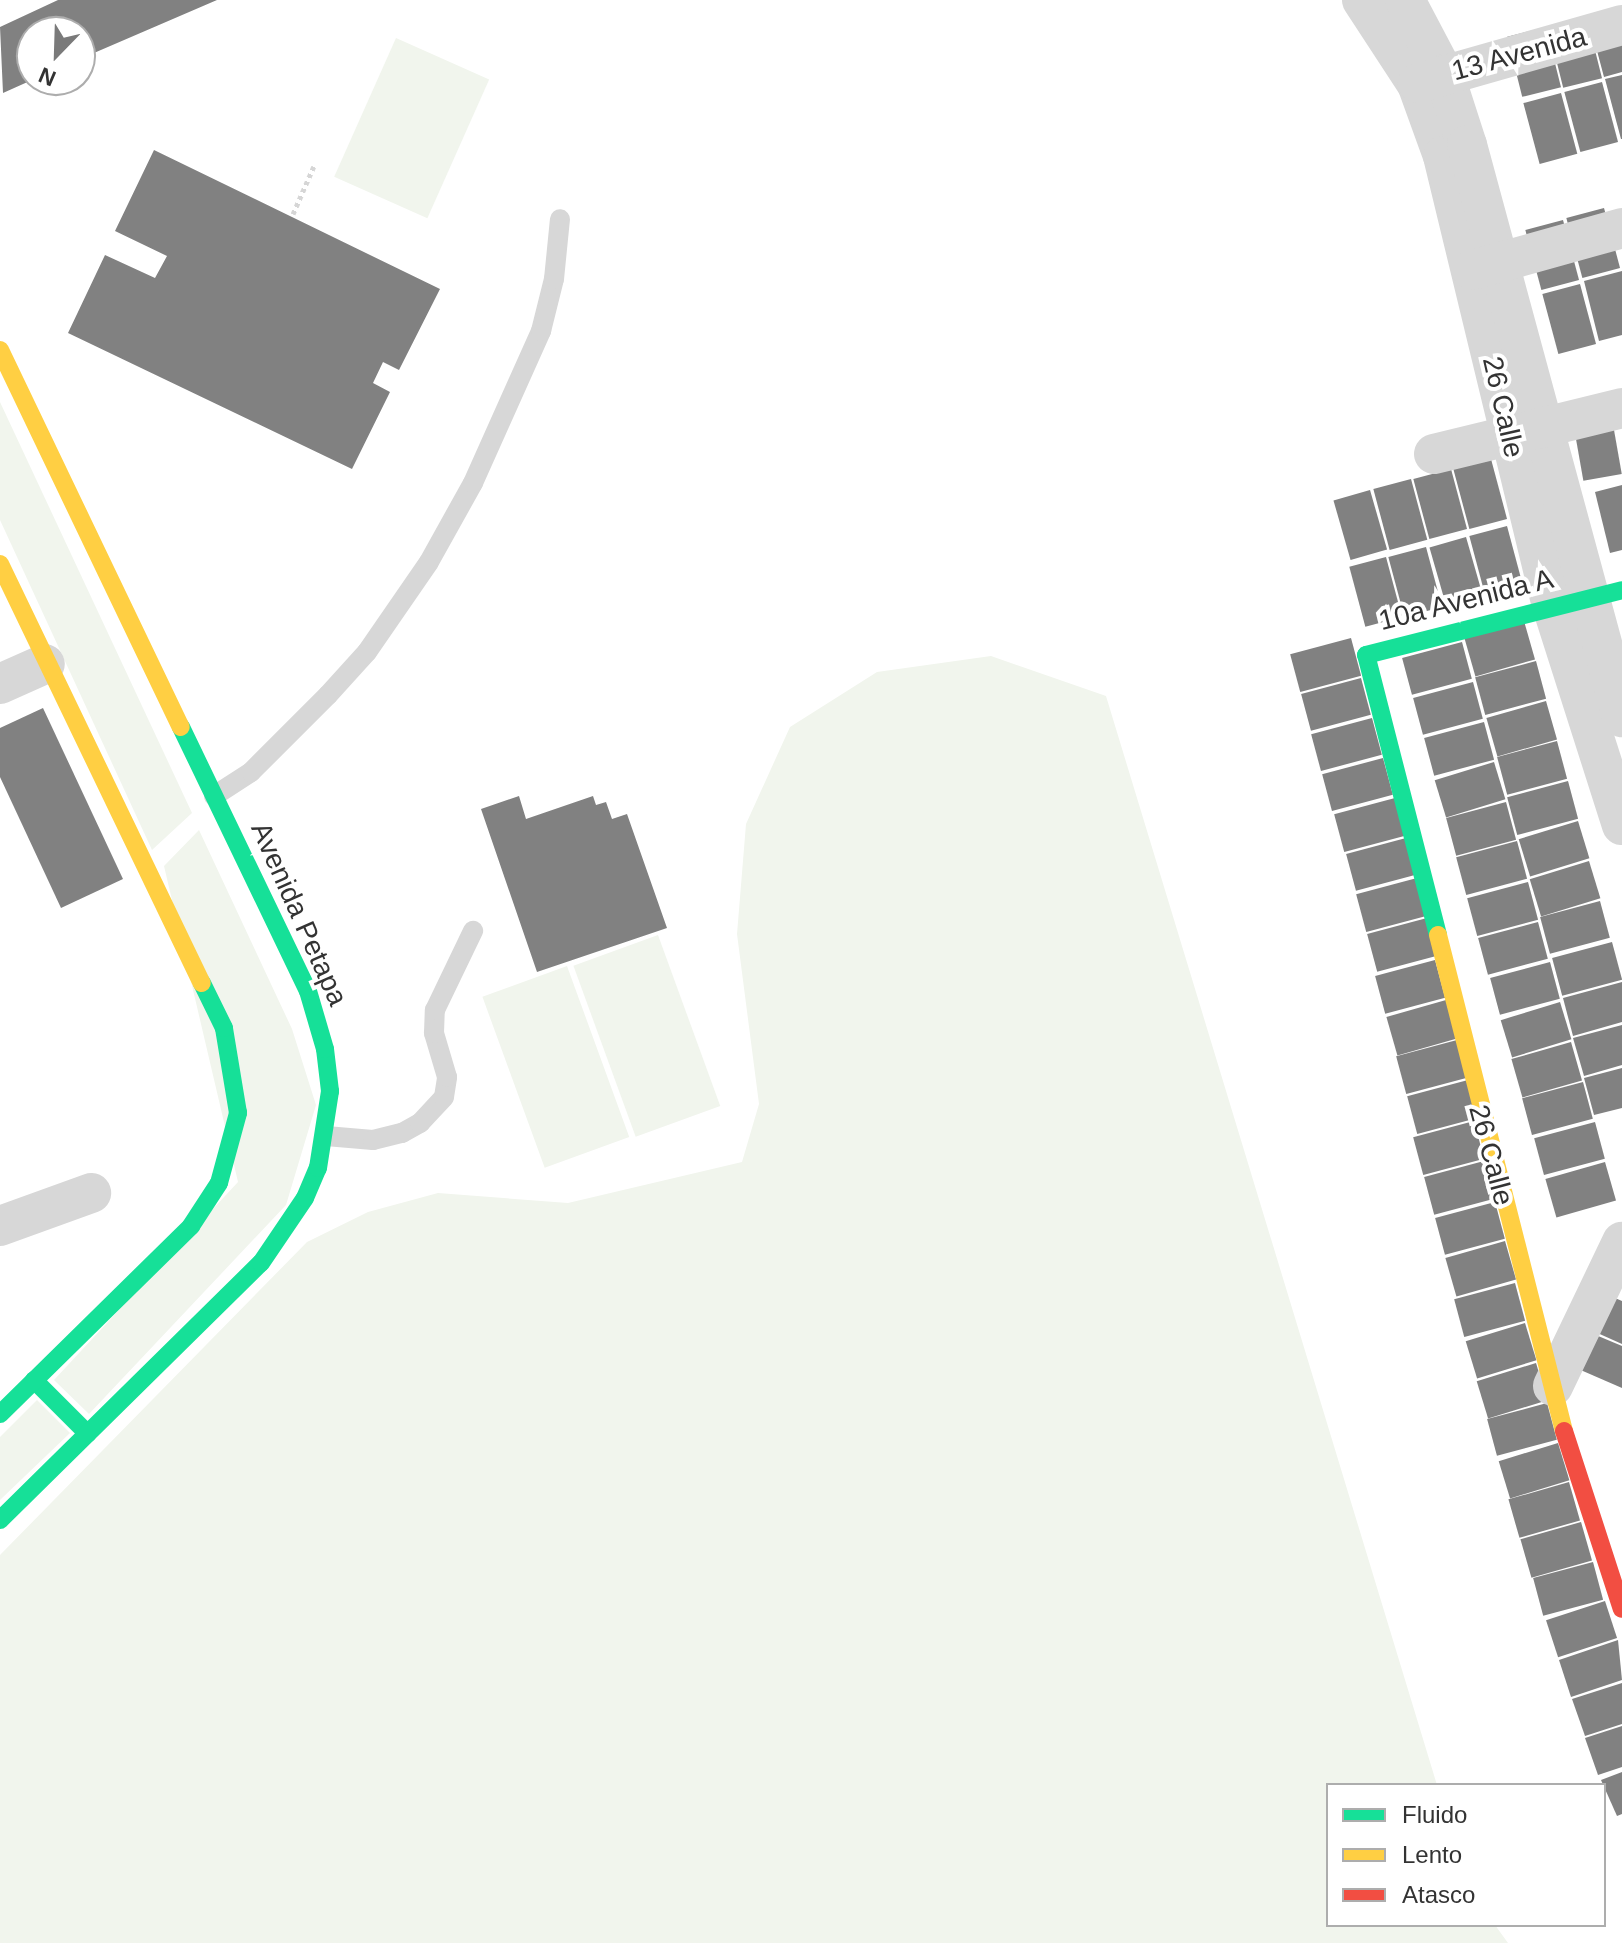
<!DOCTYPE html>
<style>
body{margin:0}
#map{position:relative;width:1622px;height:1943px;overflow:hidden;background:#fff;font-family:Helvetica,sans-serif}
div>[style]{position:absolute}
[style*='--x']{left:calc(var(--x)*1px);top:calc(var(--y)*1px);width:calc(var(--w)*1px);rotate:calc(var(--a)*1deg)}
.green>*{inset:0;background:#f1f5ed;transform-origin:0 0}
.building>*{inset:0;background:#818181;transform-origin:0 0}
.path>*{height:5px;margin-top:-2.5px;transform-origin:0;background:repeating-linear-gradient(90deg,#d6d6d6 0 4px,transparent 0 8px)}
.lane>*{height:20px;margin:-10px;padding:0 10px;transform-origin:10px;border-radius:10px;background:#d7d7d7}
.street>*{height:40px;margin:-20px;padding:0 20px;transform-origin:20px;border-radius:20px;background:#d7d7d7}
.fast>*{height:18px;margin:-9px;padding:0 9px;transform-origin:9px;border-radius:9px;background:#16e098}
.slow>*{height:18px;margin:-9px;padding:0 9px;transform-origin:9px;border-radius:9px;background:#ffcf43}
.jam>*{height:18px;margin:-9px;padding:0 9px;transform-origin:9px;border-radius:9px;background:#f24e42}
span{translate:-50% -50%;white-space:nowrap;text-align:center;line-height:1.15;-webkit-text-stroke:8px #fff;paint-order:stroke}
.street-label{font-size:28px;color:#333}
.legend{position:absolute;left:1326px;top:1783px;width:280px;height:144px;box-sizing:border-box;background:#fff;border:2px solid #adadad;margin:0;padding:10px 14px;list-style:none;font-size:24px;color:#333}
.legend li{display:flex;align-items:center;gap:16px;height:40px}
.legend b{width:40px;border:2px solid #adadad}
.north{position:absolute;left:16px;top:16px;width:80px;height:80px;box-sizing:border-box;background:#fff;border:2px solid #adadad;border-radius:50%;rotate:203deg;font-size:22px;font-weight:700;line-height:32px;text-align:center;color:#333}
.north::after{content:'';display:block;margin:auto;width:28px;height:36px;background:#7a7a7a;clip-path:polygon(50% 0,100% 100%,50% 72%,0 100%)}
</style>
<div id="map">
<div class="green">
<i style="left:396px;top:38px;width:102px;height:152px;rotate:24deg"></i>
<i style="clip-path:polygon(0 402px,192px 813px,152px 850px,0 520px)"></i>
<i style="clip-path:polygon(991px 656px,1106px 696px,1437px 1785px,1328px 1785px,1328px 1925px,1495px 1925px,1508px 1943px,0 1943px,0 1555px,307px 1242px,368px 1212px,438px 1193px,568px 1203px,742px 1162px,759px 1104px,737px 934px,746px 824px,790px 727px,877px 672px)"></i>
<i style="clip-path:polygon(199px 830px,292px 1029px,316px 1105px,286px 1205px,89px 1414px,54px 1380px,238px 1182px,164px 866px)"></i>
<i style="left:658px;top:935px;width:182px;height:90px;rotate:70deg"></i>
<i style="left:567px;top:966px;width:182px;height:90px;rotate:70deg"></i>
<i style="clip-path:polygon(37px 1400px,70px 1433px,0 1500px,0 1437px)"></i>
</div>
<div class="building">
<i style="clip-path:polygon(58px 0,217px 0,80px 59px,80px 32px,32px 32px,32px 80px,3px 93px,0 27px)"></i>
<i style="clip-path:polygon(1622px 8px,1622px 72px,1604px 77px,1588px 17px)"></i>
<i style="left:1587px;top:18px;width:62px;height:40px;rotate:76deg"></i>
<i style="left:1546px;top:27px;width:62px;height:40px;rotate:76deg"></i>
<i style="clip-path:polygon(1622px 75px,1622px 139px,1621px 139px,1605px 79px)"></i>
<i style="left:1602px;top:82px;width:62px;height:39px;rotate:75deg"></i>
<i style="left:1561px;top:93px;width:63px;height:39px;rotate:75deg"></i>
<i style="clip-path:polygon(154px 150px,440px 289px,399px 370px,383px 362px,373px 383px,390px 392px,352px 469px,68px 333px,105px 255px,155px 278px,167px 256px,115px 231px)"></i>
<i style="left:1604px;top:208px;width:62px;height:39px;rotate:75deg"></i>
<i style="left:1563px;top:220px;width:62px;height:39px;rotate:75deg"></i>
<i style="clip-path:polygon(1622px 271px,1622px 335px,1599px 341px,1584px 281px)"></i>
<i style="left:1580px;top:284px;width:62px;height:39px;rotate:75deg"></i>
<i style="left:1611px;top:413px;width:62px;height:39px;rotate:80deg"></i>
<i style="left:1491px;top:459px;width:62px;height:39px;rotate:75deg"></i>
<i style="left:1451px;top:469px;width:62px;height:39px;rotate:75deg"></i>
<i style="left:1411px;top:479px;width:63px;height:39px;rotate:75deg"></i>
<i style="clip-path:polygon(1622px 485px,1622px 550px,1610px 553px,1595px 492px)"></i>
<i style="left:1370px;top:490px;width:62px;height:38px;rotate:74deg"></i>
<i style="left:1507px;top:526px;width:62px;height:39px;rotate:75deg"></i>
<i style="left:1466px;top:537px;width:62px;height:38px;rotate:74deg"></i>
<i style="left:1426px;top:547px;width:62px;height:39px;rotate:75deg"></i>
<i style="left:1386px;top:557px;width:62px;height:38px;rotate:75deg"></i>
<i style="left:1524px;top:621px;width:40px;height:62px;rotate:74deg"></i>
<i style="left:1351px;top:638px;width:39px;height:63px;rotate:75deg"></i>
<i style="left:1462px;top:642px;width:38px;height:62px;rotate:75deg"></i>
<i style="left:1536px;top:661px;width:39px;height:63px;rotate:75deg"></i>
<i style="left:1361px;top:678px;width:38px;height:62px;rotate:75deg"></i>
<i style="left:1473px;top:682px;width:38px;height:62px;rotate:75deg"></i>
<i style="left:1546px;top:701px;width:40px;height:62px;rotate:74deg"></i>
<i style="clip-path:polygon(43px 708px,123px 879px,61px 908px,0 777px,0 728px)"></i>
<i style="left:1372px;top:718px;width:38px;height:63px;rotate:75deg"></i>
<i style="left:1484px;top:722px;width:39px;height:62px;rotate:75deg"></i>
<i style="left:1557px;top:741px;width:39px;height:62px;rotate:75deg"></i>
<i style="left:1383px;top:758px;width:38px;height:63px;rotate:75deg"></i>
<i style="left:1494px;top:762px;width:39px;height:62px;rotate:73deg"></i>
<i style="left:1568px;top:781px;width:39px;height:63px;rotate:75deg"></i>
<i style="clip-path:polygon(519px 796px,526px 819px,593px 796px,596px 805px,606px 802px,612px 819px,627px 814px,667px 928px,537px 972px,481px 809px)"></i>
<i style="left:1395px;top:798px;width:39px;height:63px;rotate:75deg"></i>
<i style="left:1506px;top:802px;width:39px;height:62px;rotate:75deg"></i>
<i style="left:1578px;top:821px;width:39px;height:62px;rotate:73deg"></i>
<i style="left:1406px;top:838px;width:38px;height:62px;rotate:75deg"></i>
<i style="left:1517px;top:841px;width:39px;height:63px;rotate:75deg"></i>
<i style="left:1589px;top:861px;width:39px;height:62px;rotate:73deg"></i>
<i style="left:1417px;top:878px;width:39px;height:63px;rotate:75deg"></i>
<i style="left:1528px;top:882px;width:39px;height:63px;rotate:75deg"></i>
<i style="left:1600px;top:901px;width:38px;height:62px;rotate:75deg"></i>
<i style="left:1427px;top:918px;width:39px;height:62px;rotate:75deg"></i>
<i style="left:1538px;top:922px;width:38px;height:62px;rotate:75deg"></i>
<i style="left:1612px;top:942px;width:39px;height:62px;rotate:75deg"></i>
<i style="left:1435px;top:960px;width:39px;height:62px;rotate:75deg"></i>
<i style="left:1550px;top:962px;width:38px;height:62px;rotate:75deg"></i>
<i style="clip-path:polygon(1622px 982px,1622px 1022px,1573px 1036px,1563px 998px)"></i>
<i style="left:1446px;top:1000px;width:40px;height:62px;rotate:74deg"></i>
<i style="left:1560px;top:1002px;width:39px;height:62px;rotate:73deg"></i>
<i style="clip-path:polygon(1622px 1025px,1622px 1065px,1584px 1076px,1573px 1038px)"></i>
<i style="left:1457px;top:1040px;width:39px;height:63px;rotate:75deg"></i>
<i style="left:1571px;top:1042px;width:40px;height:62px;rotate:74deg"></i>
<i style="clip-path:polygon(1622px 1068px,1622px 1108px,1594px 1115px,1584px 1078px)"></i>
<i style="left:1468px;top:1080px;width:39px;height:63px;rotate:75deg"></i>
<i style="left:1583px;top:1082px;width:38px;height:63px;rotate:75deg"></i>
<i style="left:1474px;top:1121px;width:39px;height:63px;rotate:75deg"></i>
<i style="left:1595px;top:1122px;width:38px;height:63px;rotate:75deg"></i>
<i style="left:1484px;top:1161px;width:39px;height:62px;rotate:75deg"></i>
<i style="left:1605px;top:1162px;width:40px;height:62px;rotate:74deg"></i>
<i style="left:1495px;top:1202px;width:38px;height:62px;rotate:75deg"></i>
<i style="left:1505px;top:1241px;width:40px;height:62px;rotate:74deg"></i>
<i style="left:1515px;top:1283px;width:39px;height:63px;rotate:75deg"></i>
<i style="clip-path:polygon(1608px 1295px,1622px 1301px,1622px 1344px,1593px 1331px)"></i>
<i style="left:1525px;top:1323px;width:39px;height:62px;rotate:73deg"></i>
<i style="clip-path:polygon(1591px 1333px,1622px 1346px,1622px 1388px,1576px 1368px)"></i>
<i style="left:1536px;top:1363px;width:39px;height:62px;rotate:73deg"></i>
<i style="left:1547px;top:1403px;width:38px;height:62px;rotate:75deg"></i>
<i style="left:1558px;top:1443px;width:39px;height:62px;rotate:73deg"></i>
<i style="left:1569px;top:1482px;width:40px;height:63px;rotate:74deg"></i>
<i style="left:1581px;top:1522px;width:40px;height:63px;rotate:74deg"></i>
<i style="left:1593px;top:1562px;width:39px;height:62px;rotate:75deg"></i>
<i style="left:1605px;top:1601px;width:39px;height:62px;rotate:72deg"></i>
<i style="clip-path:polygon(1618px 1640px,1622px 1680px,1571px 1697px,1559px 1660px)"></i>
<i style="clip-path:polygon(1622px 1683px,1622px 1724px,1585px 1736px,1572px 1699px)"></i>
<i style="clip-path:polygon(1622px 1726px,1622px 1767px,1598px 1775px,1585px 1738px)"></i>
<i style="clip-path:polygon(1622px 1772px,1622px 1814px,1617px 1816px,1601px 1780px)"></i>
</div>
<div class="path">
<i style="--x:293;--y:214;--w:52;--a:-66.4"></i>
</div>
<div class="lane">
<i style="--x:214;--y:796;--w:44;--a:-33"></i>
<i style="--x:251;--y:772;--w:109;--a:-45"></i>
<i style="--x:328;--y:695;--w:58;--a:-47.8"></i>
<i style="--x:367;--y:652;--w:109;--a:-55.4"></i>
<i style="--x:429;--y:562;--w:90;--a:-60.9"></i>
<i style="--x:473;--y:483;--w:167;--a:-65.9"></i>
<i style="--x:541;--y:331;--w:54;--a:-76"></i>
<i style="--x:554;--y:279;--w:60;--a:-84.3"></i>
<i style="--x:326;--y:1136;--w:47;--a:4.9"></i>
<i style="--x:373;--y:1140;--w:30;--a:-14"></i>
<i style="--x:402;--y:1133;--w:21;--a:-29"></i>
<i style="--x:420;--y:1123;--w:35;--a:-47"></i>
<i style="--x:444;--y:1097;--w:20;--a:-81"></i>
<i style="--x:447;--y:1077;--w:46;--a:-106.5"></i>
<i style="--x:434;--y:1033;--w:23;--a:-88"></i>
<i style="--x:435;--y:1010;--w:88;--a:-64.3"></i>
</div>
<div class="street">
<i style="--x:1362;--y:0;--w:100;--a:56.8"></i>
<i style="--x:1417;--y:84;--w:77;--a:70.1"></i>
<i style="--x:1443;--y:156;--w:463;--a:76.4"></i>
<i style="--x:1552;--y:606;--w:230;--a:72.3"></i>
<i style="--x:1405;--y:0;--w:84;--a:62.2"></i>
<i style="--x:1444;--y:74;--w:75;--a:72.1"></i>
<i style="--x:1467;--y:145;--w:593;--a:74.84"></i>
<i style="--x:1418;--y:83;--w:212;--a:-15.9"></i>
<i style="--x:1472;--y:270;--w:156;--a:-15.6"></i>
<i style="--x:1434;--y:454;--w:194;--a:-13.7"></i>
<i style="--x:0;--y:684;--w:49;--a:-24"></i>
<i style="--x:0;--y:1226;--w:97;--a:-19.9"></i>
<i style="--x:1553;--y:1386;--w:160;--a:-64.4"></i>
</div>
<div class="fast">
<i style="--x:1438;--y:935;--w:289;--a:-104.4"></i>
<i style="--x:1366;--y:655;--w:264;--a:-14.2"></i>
<i style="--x:34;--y:1380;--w:76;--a:45"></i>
<i style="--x:0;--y:1414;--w:268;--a:-44.5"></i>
<i style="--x:191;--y:1226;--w:51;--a:-56.9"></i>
<i style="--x:219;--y:1183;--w:73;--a:-74.8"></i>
<i style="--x:238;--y:1113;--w:86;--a:-99.4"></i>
<i style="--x:224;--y:1028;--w:50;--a:-116.1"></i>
<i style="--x:0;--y:1520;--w:366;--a:-44.6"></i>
<i style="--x:261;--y:1263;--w:78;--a:-55.9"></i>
<i style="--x:305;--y:1198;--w:33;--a:-67"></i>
<i style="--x:318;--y:1168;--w:78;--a:-81.1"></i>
<i style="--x:330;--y:1091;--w:42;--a:-96.8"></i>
<i style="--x:325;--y:1049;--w:60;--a:-106.3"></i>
<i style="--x:308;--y:991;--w:293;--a:-115.7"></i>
</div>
<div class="slow">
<i style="--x:0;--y:350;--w:418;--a:64.4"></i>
<i style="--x:0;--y:564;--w:465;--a:64.3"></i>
<i style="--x:1438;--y:935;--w:512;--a:75.75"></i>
</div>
<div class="jam">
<i style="--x:1564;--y:1431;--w:187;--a:72"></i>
</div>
<div class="street-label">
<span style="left:1519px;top:54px;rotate:-15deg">13 Avenida</span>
<span style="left:1503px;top:407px;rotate:77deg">26 Calle</span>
<span style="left:1466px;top:600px;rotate:-14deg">10a Avenida A</span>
<span style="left:299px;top:914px;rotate:66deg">Avenida Petapa</span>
<span style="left:1491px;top:1155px;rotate:75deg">26 Calle</span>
</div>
<ul class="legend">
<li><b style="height:10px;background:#16e098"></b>Fluido</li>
<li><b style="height:10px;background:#ffcf43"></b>Lento</li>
<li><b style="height:10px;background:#f24e42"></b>Atasco</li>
</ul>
<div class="north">N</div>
</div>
